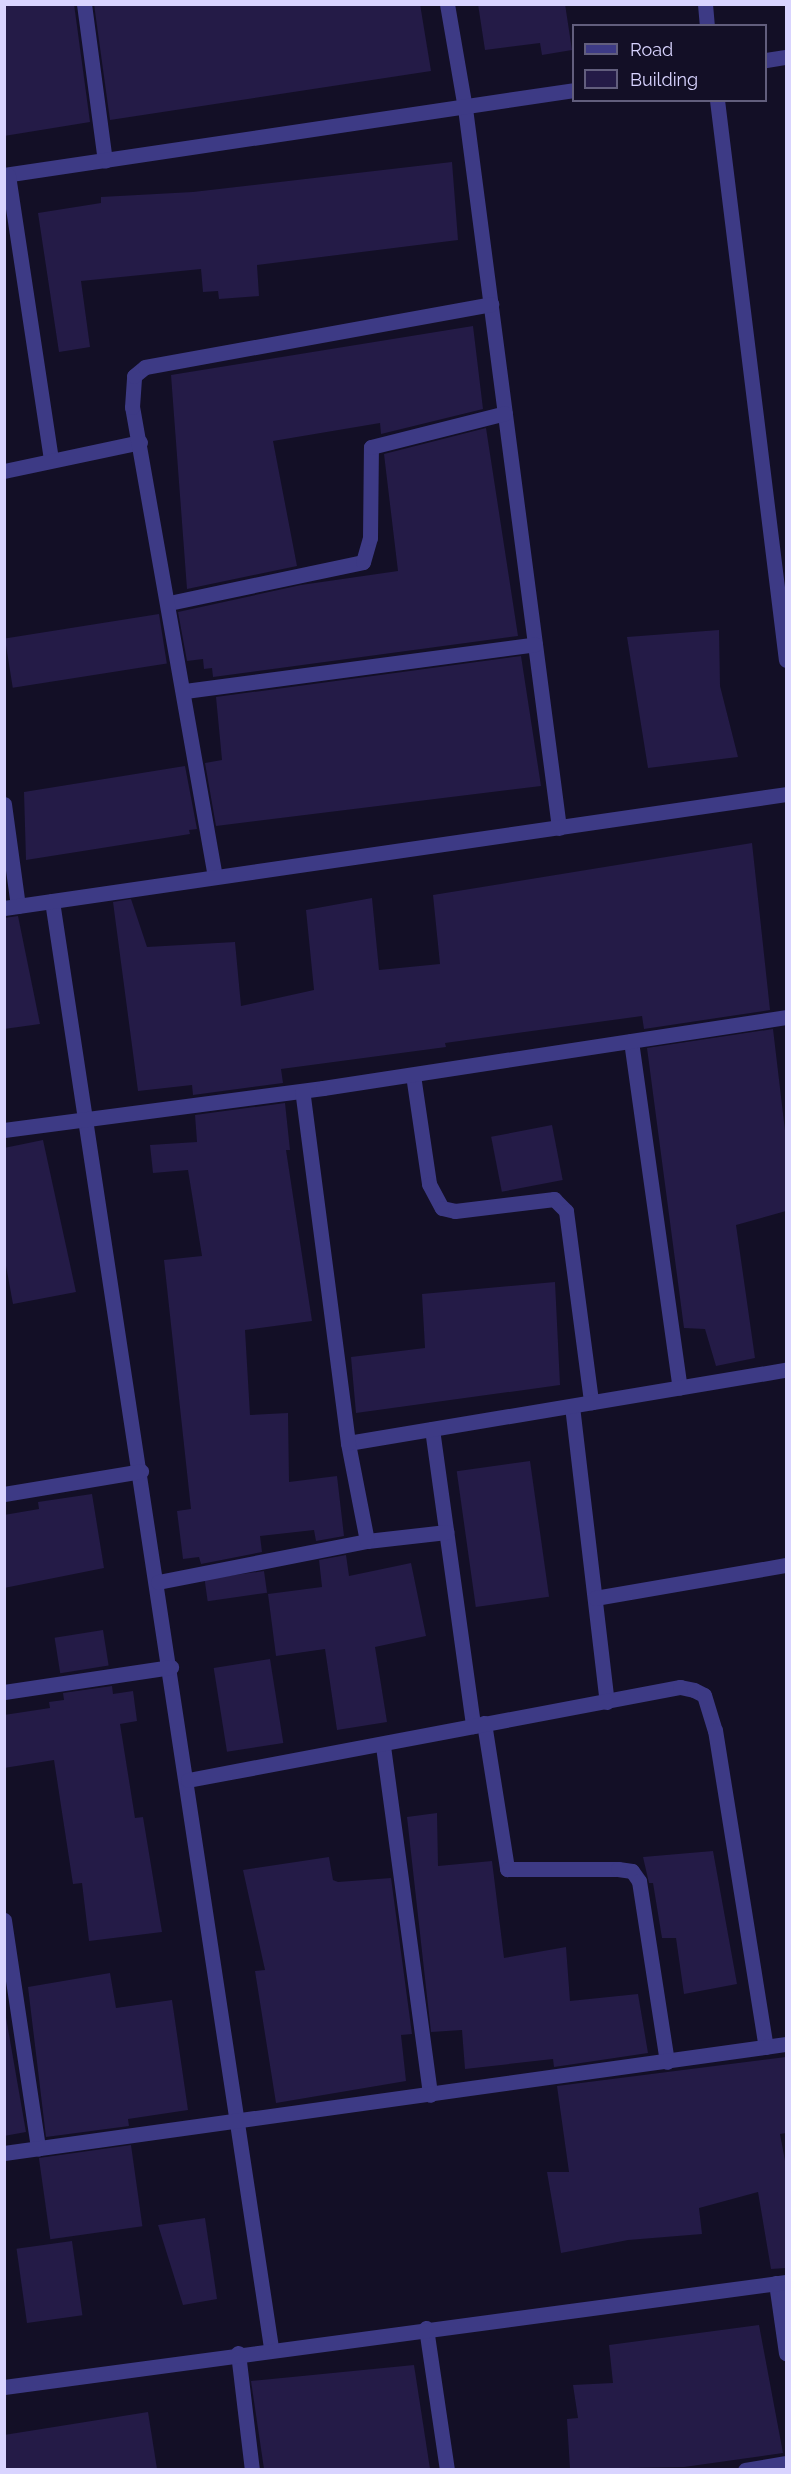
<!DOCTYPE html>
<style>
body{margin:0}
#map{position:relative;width:791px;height:2474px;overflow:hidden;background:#130f26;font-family:Raleway,sans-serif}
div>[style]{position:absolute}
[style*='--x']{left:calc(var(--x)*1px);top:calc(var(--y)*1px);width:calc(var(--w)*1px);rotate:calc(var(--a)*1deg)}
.building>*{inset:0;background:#241b47;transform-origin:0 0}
.minor>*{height:15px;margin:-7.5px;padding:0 7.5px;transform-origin:7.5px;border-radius:7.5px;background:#3d3a85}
span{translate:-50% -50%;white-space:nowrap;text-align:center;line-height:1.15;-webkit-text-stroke:4.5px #130f26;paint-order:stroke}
.frame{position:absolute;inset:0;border:6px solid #d9d4ff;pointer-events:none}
.legend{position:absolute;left:572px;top:24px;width:195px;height:78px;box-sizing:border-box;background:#130f26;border:2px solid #625e7d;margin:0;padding:8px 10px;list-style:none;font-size:18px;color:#d9d4ff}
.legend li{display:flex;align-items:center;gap:12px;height:30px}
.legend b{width:30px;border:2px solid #625e7d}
</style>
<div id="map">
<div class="building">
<i style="clip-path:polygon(4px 4px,74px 4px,90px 122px,4px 136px)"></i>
<i style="clip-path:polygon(94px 4px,420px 4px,431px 71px,110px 120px)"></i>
<i style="clip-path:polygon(478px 4px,565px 4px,572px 50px,542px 55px,540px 43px,485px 50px)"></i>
<i style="clip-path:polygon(452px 162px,458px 240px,257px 265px,259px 296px,219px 299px,218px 291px,203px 292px,201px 269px,81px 281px,90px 347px,59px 352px,38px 213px,101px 203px,101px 197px,193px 192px)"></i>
<i style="clip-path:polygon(473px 326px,483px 409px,381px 434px,380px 423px,273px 441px,297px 566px,187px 589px,171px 375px)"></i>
<i style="clip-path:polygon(486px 428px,518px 636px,213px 677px,212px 668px,204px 669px,203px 659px,187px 661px,178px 612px,301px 585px,398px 571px,384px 454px)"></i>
<i style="left:159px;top:614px;width:50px;height:156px;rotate:81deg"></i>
<i style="clip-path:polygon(719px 630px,720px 686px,738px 757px,648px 768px,627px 637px)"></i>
<i style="clip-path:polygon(521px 656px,541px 786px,216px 826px,205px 763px,222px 760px,216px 697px)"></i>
<i style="clip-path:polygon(185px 766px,197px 829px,189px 830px,190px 834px,26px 860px,24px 792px)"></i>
<i style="clip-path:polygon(752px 843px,770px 1010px,644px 1029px,642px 1016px,445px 1043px,446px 1047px,281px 1069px,283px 1083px,193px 1095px,192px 1085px,138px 1091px,113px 902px,131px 899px,147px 947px,235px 942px,241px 1006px,314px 990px,306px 910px,372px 898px,379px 970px,440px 964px,433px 895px)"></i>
<i style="clip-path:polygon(18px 916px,40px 1024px,4px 1029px,4px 918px)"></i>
<i style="clip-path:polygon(773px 1029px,786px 1139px,786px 1211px,736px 1225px,755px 1358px,716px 1366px,705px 1329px,684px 1328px,647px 1048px)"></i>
<i style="clip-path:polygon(285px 1103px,290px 1150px,286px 1150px,312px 1321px,245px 1330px,250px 1415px,288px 1413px,289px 1482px,337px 1476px,344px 1536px,316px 1541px,314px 1530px,260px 1536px,262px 1552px,201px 1564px,199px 1557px,183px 1559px,177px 1511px,191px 1509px,164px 1260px,202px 1256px,188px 1170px,153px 1173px,150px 1145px,197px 1142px,195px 1115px)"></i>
<i style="left:552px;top:1125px;width:56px;height:62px;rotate:79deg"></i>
<i style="clip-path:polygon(43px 1140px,76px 1292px,13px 1304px,4px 1255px,4px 1148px)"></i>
<i style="clip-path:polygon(555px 1282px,560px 1385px,356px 1413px,351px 1357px,425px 1348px,422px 1294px)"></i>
<i style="left:530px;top:1461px;width:137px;height:74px;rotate:82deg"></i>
<i style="clip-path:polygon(92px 1494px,104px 1568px,4px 1588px,4px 1515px,39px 1509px,38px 1502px)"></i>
<i style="clip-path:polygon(346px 1555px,349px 1576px,411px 1563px,426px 1636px,375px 1647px,387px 1722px,337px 1730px,325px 1649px,276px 1656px,268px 1594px,322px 1587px,319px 1560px)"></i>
<i style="left:264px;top:1571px;width:22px;height:60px;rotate:82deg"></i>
<i style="left:103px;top:1630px;width:36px;height:49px;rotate:81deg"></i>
<i style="left:270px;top:1659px;width:85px;height:57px;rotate:81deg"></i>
<i style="clip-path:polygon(112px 1686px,113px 1694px,133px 1691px,137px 1721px,120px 1724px,135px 1818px,143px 1817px,162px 1932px,89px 1941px,82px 1883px,73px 1884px,54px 1760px,4px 1768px,4px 1715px,50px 1708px,49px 1702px,64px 1700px,63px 1693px)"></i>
<i style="clip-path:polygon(437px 1813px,438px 1866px,492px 1861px,504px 1958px,566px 1947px,570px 2001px,638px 1994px,648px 2053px,554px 2067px,553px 2059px,465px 2069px,462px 2030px,431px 2032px,407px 1817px)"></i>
<i style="clip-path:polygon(713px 1851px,737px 1984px,684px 1994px,676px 1938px,662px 1938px,653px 1883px,649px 1883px,643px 1857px)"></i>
<i style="clip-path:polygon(329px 1857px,333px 1880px,338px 1882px,391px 1878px,412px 2034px,401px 2035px,406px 2081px,276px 2103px,255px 1971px,265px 1970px,243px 1870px)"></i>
<i style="clip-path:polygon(110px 1973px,116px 2008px,172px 2000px,188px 2110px,128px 2119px,129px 2126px,46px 2137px,28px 1987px)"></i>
<i style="clip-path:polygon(4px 2006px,26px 2132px,4px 2136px)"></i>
<i style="clip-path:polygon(786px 2057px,786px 2133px,780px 2134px,786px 2166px,786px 2268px,771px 2269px,758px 2192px,699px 2208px,702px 2234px,628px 2240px,561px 2253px,547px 2172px,569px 2172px,557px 2086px)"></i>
<i style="left:131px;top:2145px;width:82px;height:93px;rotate:82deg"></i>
<i style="clip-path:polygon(205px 2218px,217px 2299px,183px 2305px,158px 2225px)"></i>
<i style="left:72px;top:2241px;width:75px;height:56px;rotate:82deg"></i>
<i style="clip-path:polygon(759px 2325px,783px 2453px,684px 2467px,570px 2469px,567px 2419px,578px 2418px,573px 2385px,613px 2383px,609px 2345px)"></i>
<i style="clip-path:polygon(414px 2365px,430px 2469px,264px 2469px,251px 2381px)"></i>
<i style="clip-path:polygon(148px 2412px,157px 2469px,4px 2469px,4px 2435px)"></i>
</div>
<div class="minor">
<i style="--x:84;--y:4;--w:158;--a:82.4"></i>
<i style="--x:447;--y:4;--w:106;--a:80.2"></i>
<i style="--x:465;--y:108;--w:726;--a:82.56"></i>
<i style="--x:705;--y:4;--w:22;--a:85"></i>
<i style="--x:766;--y:60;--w:20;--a:-9"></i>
<i style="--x:717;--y:100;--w:564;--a:82.98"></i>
<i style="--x:4;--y:175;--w:576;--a:-8.48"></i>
<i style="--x:8;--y:175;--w:288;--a:81.4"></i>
<i style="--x:4;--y:471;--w:139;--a:-12"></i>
<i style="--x:169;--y:603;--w:198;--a:-11.9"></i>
<i style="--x:363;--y:562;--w:25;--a:-74"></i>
<i style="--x:370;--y:538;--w:91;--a:-89.4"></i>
<i style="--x:371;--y:447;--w:138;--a:-14.2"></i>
<i style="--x:185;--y:691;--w:353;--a:-7.6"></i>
<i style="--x:4;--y:804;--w:103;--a:82.2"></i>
<i style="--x:215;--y:877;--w:477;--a:-100"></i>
<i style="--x:132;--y:407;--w:31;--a:-86"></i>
<i style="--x:134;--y:376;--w:14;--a:-39"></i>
<i style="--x:145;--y:367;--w:352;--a:-10.3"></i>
<i style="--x:52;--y:901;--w:1463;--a:81.39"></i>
<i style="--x:4;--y:908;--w:790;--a:-8.29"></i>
<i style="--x:631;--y:1041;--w:350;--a:82"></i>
<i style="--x:413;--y:1075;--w:110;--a:81.6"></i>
<i style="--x:429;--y:1184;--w:27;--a:62"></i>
<i style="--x:442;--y:1208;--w:13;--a:13"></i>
<i style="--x:455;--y:1211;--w:100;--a:-6.9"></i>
<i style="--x:554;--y:1199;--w:17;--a:45"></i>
<i style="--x:566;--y:1211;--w:193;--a:82.5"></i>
<i style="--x:4;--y:1130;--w:322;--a:-7.5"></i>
<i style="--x:323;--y:1088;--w:468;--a:-8.7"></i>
<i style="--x:572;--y:1406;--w:298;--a:83.3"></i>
<i style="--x:432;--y:1429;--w:300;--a:82.1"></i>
<i style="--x:348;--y:1443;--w:444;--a:-9.5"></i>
<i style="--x:4;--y:1494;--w:139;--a:-9.5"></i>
<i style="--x:367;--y:1541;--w:80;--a:-6.5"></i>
<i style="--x:158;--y:1582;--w:213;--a:-11.1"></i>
<i style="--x:367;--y:1541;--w:100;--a:-101"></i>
<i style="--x:348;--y:1443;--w:355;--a:-97.4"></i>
<i style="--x:595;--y:1598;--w:194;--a:-9.8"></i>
<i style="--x:4;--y:1692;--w:169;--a:-8.5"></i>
<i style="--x:484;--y:1723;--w:148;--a:81"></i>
<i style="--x:507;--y:1869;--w:111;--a:0"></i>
<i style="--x:618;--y:1869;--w:14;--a:8"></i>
<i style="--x:632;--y:1871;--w:12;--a:55"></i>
<i style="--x:639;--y:1881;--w:183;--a:81.2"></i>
<i style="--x:383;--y:1746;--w:352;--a:82.3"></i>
<i style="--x:188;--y:1780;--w:501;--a:-10.7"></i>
<i style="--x:680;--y:1687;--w:14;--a:12"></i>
<i style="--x:694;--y:1690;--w:11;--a:27"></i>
<i style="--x:704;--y:1695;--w:37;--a:73"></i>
<i style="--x:715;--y:1730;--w:321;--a:80.9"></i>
<i style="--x:4;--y:1920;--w:231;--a:81.5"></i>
<i style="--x:4;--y:2153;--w:790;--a:-7.94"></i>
<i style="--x:776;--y:2283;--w:71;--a:81.9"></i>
<i style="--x:426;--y:2328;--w:144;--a:81.6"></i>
<i style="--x:238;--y:2353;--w:118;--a:83.2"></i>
<i style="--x:4;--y:2387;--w:789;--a:-7.65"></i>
<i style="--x:745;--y:2470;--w:42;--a:-9.7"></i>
</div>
<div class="frame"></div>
<ul class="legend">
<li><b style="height:8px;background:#3d3a85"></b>Road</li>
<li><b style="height:16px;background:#241b47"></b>Building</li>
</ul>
</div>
